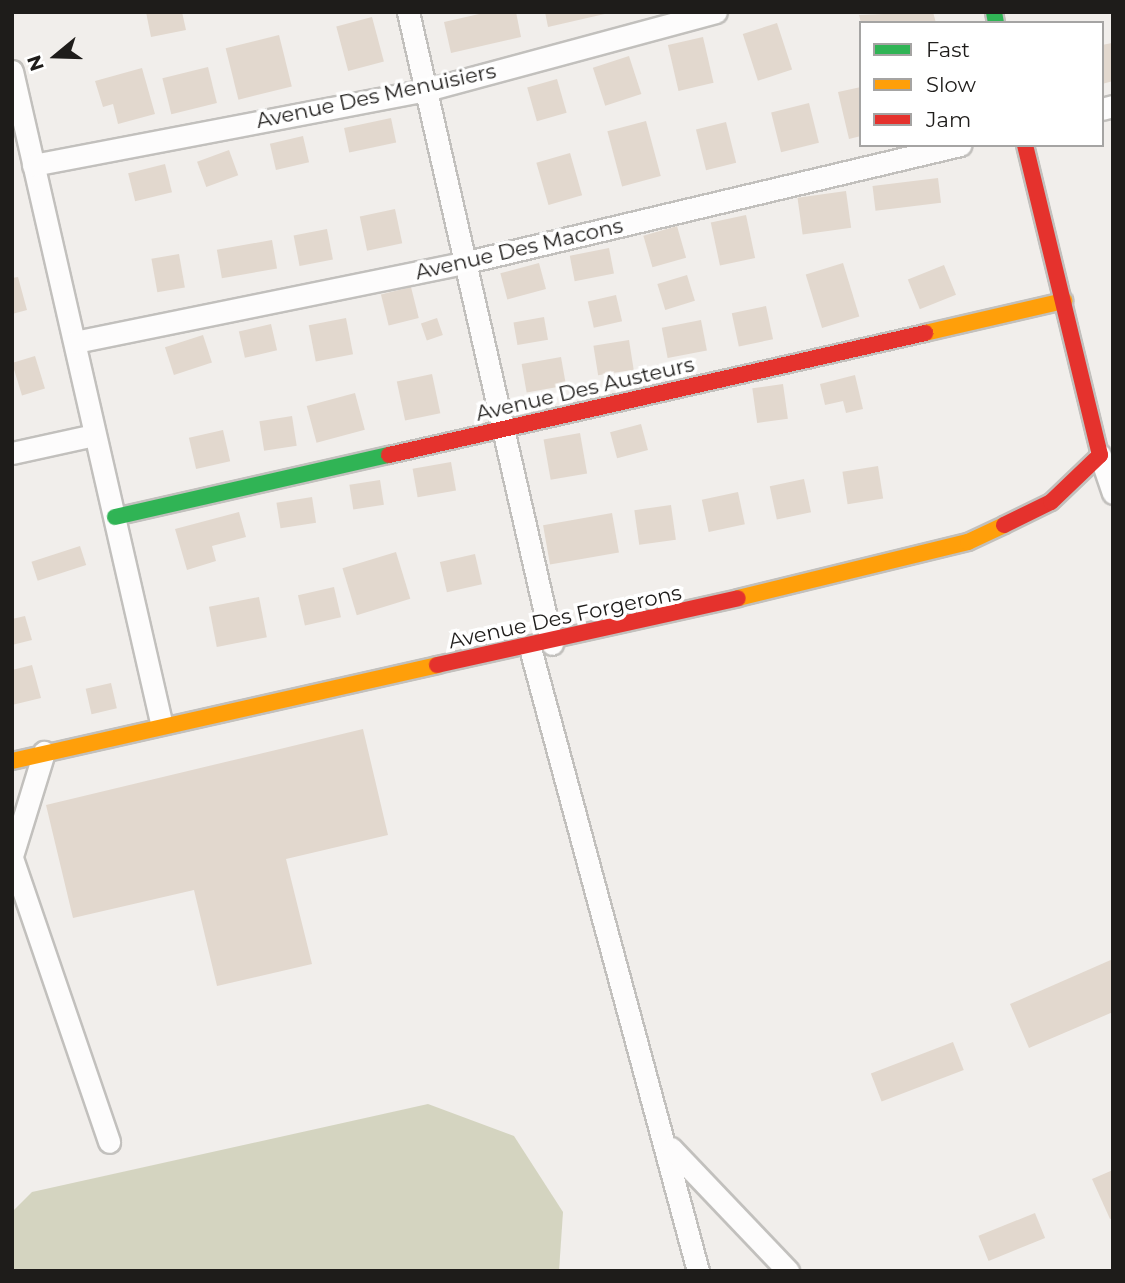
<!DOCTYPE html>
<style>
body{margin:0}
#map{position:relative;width:1125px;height:1283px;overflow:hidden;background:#f1eeeb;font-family:Montserrat,sans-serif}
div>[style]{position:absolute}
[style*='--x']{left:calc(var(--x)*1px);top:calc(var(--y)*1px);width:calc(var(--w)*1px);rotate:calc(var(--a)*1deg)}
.green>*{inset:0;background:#d4d4c0}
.building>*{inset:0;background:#e2d8ce;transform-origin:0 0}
.roads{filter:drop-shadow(2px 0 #c2c0bd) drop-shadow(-2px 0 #c2c0bd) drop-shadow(0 2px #c2c0bd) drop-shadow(0 -2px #c2c0bd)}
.street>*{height:21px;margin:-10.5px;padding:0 10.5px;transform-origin:10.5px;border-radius:10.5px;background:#fdfcfc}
.fast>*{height:16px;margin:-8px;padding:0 8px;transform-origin:8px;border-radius:8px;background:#30b455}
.slow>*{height:16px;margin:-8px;padding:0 8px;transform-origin:8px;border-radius:8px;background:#ff9f0a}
.jam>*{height:16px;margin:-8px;padding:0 8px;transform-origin:8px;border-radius:8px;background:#e5322d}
span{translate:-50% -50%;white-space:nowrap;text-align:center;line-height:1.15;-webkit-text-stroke:7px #fff;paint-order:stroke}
.street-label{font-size:21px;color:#1e1c1a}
.frame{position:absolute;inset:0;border:14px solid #1e1c1a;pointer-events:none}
.legend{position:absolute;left:859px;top:21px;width:245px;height:126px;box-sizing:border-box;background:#fff;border:2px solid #a5a4a3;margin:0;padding:9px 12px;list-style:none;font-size:21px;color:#1e1c1a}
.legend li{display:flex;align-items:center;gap:14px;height:35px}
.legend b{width:35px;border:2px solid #a5a4a3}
.north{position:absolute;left:21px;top:21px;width:70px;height:70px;-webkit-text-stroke:5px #fff;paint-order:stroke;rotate:251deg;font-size:19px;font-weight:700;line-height:28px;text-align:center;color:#1e1c1a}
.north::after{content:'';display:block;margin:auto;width:24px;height:32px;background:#1e1c1a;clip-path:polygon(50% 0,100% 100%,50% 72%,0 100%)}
</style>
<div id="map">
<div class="green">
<i style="clip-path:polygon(428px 1104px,514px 1136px,563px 1212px,559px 1271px,12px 1271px,12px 1212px,32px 1192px)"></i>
</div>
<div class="building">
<i style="clip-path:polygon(146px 12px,182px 12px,186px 30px,151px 37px)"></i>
<i style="clip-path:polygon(488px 12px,516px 12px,521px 37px,451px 53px,444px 22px)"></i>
<i style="clip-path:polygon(545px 12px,609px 12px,609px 13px,548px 27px)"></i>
<i style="clip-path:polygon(933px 12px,936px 23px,861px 23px,859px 15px)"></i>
<i style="left:372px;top:17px;width:46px;height:37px;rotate:75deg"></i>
<i style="left:777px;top:23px;width:49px;height:36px;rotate:72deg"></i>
<i style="left:279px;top:35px;width:53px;height:55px;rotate:76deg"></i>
<i style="left:703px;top:37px;width:47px;height:36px;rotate:77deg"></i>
<i style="clip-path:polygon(1112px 43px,1113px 81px,1102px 84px,1102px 45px)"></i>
<i style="left:629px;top:56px;width:40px;height:38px;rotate:72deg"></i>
<i style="left:208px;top:67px;width:37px;height:47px;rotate:76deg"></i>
<i style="clip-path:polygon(142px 68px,155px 114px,118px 124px,113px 104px,103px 107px,95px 81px)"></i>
<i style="left:557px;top:79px;width:35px;height:31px;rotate:74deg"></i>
<i style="clip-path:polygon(861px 87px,861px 136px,849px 139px,838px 92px)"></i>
<i style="left:809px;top:103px;width:41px;height:39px;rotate:76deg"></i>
<i style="left:391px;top:118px;width:25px;height:48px;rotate:78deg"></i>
<i style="left:646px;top:121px;width:57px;height:40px;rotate:75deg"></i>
<i style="left:726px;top:122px;width:42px;height:31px;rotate:76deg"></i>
<i style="left:303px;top:136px;width:27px;height:34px;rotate:77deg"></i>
<i style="left:229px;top:150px;width:27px;height:34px;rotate:70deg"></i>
<i style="left:570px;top:153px;width:44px;height:35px;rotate:74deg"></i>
<i style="left:165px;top:164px;width:29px;height:38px;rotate:76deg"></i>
<i style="left:938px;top:178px;width:25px;height:66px;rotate:83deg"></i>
<i style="left:846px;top:191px;width:37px;height:49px;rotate:82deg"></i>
<i style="left:395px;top:209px;width:35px;height:36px;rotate:78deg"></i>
<i style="left:746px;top:215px;width:44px;height:36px;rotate:78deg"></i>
<i style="left:677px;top:226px;width:33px;height:35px;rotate:74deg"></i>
<i style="left:327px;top:229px;width:31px;height:34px;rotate:79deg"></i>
<i style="left:272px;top:240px;width:29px;height:56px;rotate:80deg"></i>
<i style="left:609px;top:248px;width:26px;height:40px;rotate:79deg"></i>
<i style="left:179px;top:254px;width:34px;height:28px;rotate:80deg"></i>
<i style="left:539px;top:263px;width:27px;height:40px;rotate:75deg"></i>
<i style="left:843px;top:263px;width:56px;height:39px;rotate:73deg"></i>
<i style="left:944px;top:265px;width:32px;height:39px;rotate:68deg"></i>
<i style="left:687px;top:275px;width:27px;height:31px;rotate:73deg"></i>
<i style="clip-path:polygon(18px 277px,27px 310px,12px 314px,12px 278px)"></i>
<i style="left:411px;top:287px;width:32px;height:31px;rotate:76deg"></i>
<i style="left:616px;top:295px;width:27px;height:29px;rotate:77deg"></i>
<i style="left:766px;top:306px;width:34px;height:35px;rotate:78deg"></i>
<i style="left:544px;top:317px;width:23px;height:31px;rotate:80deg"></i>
<i style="left:346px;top:318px;width:37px;height:38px;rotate:79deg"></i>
<i style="left:437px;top:318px;width:18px;height:17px;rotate:71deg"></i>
<i style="left:701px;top:320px;width:31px;height:40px;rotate:79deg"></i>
<i style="left:271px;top:324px;width:27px;height:33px;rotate:77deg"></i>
<i style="left:203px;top:335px;width:29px;height:40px;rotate:72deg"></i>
<i style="left:629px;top:340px;width:30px;height:36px;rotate:81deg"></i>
<i style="left:35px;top:356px;width:34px;height:24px;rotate:73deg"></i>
<i style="left:561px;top:357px;width:29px;height:40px;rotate:80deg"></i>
<i style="left:432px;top:374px;width:40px;height:36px;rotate:78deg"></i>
<i style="clip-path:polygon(855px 375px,863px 409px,846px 413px,843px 401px,825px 405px,820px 384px)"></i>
<i style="left:783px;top:384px;width:35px;height:31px;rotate:82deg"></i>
<i style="left:355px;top:393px;width:38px;height:50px;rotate:75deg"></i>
<i style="left:292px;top:416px;width:30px;height:33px;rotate:81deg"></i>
<i style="left:641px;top:424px;width:27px;height:32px;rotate:75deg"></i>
<i style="left:223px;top:430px;width:32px;height:35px;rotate:77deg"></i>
<i style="left:580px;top:433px;width:41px;height:37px;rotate:80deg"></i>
<i style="left:451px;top:462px;width:29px;height:39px;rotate:80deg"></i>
<i style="left:878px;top:466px;width:33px;height:36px;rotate:81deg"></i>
<i style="left:804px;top:479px;width:34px;height:35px;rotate:78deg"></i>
<i style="left:380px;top:480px;width:25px;height:31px;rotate:81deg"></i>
<i style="left:738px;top:492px;width:33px;height:37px;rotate:78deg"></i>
<i style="left:312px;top:497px;width:26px;height:36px;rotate:81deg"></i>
<i style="left:671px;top:505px;width:35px;height:37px;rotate:82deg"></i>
<i style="clip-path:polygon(239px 512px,246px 537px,212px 546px,216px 561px,187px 570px,175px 529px)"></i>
<i style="left:612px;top:513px;width:40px;height:70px;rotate:80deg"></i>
<i style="left:80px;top:546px;width:20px;height:51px;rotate:72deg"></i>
<i style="left:396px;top:552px;width:49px;height:56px;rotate:73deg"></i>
<i style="left:475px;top:554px;width:31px;height:36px;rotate:77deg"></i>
<i style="left:334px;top:587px;width:31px;height:37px;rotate:77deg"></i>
<i style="left:259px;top:597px;width:41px;height:51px;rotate:79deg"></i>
<i style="clip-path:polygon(25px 616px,32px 640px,12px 645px,12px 619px)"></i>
<i style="clip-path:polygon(32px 665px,41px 698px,12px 705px,12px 670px)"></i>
<i style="left:111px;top:683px;width:26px;height:26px;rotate:77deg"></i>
<i style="clip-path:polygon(363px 729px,388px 835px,286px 859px,312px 964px,217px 986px,194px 890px,73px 918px,46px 805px)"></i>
<i style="clip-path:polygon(1113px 959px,1113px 1012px,1029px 1048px,1010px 1004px)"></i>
<i style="left:953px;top:1042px;width:30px;height:88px;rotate:69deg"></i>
<i style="clip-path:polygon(1113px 1170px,1113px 1218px,1110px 1219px,1092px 1179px)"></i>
<i style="left:1035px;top:1213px;width:27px;height:61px;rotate:68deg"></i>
</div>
<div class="roads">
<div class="street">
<i style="--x:408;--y:12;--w:648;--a:77.16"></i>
<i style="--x:12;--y:71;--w:668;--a:77.11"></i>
<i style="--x:1102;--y:109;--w:11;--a:-15"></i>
<i style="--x:33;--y:165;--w:401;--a:-10.8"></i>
<i style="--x:427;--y:90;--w:299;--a:-15.1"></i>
<i style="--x:75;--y:342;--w:400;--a:-11.5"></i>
<i style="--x:467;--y:262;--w:507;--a:-13.35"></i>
<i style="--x:12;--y:453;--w:84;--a:-12.4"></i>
<i style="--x:1100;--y:455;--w:40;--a:71.1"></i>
<i style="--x:530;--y:648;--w:645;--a:74.91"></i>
<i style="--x:12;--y:856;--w:109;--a:-72.9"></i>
<i style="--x:12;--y:858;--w:300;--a:71.1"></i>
<i style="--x:671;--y:1148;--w:170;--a:46.4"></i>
</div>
<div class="fast">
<i style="--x:994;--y:12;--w:11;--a:80"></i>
<i style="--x:115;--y:517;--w:281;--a:-12.8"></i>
</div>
<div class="slow">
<i style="--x:925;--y:333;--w:143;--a:-13"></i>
<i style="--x:738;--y:598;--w:237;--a:-13.7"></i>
<i style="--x:968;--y:542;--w:40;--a:-25"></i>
<i style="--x:12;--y:761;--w:436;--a:-12.7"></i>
</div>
<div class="jam">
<i style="--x:389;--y:455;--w:550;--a:-12.82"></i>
<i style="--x:1004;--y:525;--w:52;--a:-26.1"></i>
<i style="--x:1051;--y:502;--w:68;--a:-43.8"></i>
<i style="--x:1100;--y:455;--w:319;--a:-103.6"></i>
<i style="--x:437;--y:665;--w:308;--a:-12.5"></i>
</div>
</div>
<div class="street-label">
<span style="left:376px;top:96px;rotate:-12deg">Avenue Des Menuisiers</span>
<span style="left:519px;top:249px;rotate:-13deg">Avenue Des Macons</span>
<span style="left:585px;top:389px;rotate:-13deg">Avenue Des Austeurs</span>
<span style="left:565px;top:617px;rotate:-12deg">Avenue Des Forgerons</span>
</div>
<div class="frame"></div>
<ul class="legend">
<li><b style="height:9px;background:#30b455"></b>Fast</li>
<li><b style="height:9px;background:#ff9f0a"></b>Slow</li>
<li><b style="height:9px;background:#e5322d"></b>Jam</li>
</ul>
<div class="north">N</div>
</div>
